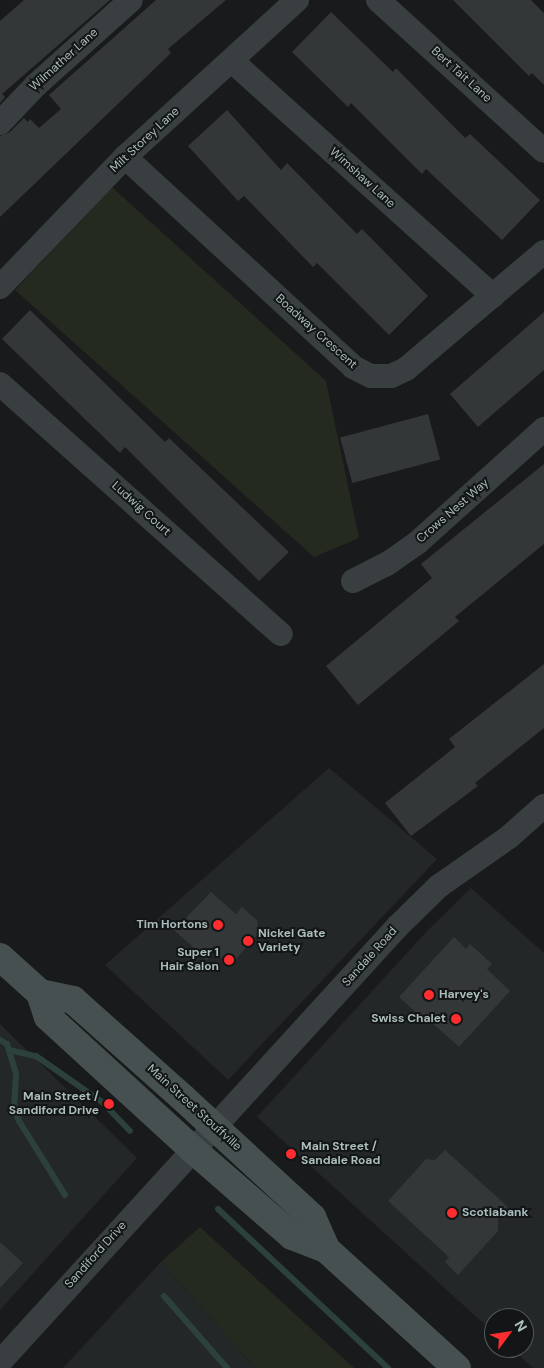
<!DOCTYPE html>
<style>
body{margin:0}
#map{position:relative;width:544px;height:1368px;overflow:hidden;background:#181a1b;font-family:"DM Sans",sans-serif}
div>[style]{position:absolute}
[style*='--x']{left:calc(var(--x)*1px);top:calc(var(--y)*1px);width:calc(var(--w)*1px);rotate:calc(var(--a)*1deg)}
.built>*{inset:0;background:#242728}
.green>*{inset:0;background:#252a20}
.stream>*{height:6px;margin:-3px;padding:0 3px;transform-origin:3px;border-radius:3px;background:#2d413c}
.building>*{inset:0;background:#333737;transform-origin:0 0}
.street>*{height:24px;margin:-12px;padding:0 12px;transform-origin:12px;border-radius:12px;background:#393f41}
.secondary>*{height:28px;margin:-14px;padding:0 14px;transform-origin:14px;border-radius:14px;background:#475051}
.dots>*{width:14px;height:14px;translate:-50% -50%;box-sizing:border-box;border:2px solid #131516;border-radius:50%}
span{translate:-50% -50%;white-space:nowrap;text-align:center;line-height:1.15;-webkit-text-stroke:4px #131516;paint-order:stroke}
.street-label{font-size:12px;color:#aabcbc}
.poi-label{font-size:12px;color:#aabcbc;font-weight:700}
.right{translate:-100% -50%;text-align:right}
.left{translate:0 -50%;text-align:left}
.north{position:absolute;left:484px;top:1308px;width:50px;height:50px;box-sizing:border-box;background:#131516;border:1px solid #4f5858;border-radius:50%;rotate:59deg;font-size:14px;font-weight:700;line-height:20px;text-align:center;color:#aabcbc}
.north::after{content:'';display:block;margin:auto;width:18px;height:22px;background:#ff2d2f;clip-path:polygon(50% 0,100% 100%,50% 72%,0 100%)}
</style>
<div id="map">
<div class="built">
<i style="clip-path:polygon(329px 768px,437px 859px,228px 1080px,105px 965px)"></i>
<i style="clip-path:polygon(471px 888px,544px 953px,544px 1368px,533px 1368px,511px 1348px,524px 1348px,524px 1318px,494px 1318px,494px 1333px,257px 1117px,428px 930px)"></i>
<i style="clip-path:polygon(0 1024px,137px 1158px,0 1310px)"></i>
<i style="clip-path:polygon(161px 1262px,255px 1368px,63px 1368px)"></i>
</div>
<div class="green">
<i style="clip-path:polygon(112px 187px,326px 381px,359px 538px,314px 557px,15px 290px)"></i>
<i style="clip-path:polygon(200px 1227px,354px 1368px,255px 1368px,161px 1262px)"></i>
</div>
<div class="stream">
<i style="--x:0;--y:1040;--w:8;--a:30"></i>
<i style="--x:7;--y:1044;--w:30;--a:73"></i>
<i style="--x:16;--y:1073;--w:33;--a:93"></i>
<i style="--x:14;--y:1106;--w:16;--a:72"></i>
<i style="--x:19;--y:1121;--w:87;--a:58.1"></i>
<i style="--x:9;--y:1050;--w:28;--a:13"></i>
<i style="--x:36;--y:1056;--w:80;--a:34.9"></i>
<i style="--x:102;--y:1102;--w:40;--a:46"></i>
<i style="--x:218;--y:1209;--w:233;--a:43.1"></i>
<i style="--x:164;--y:1296;--w:96;--a:48.8"></i>
</div>
<div class="building">
<i style="clip-path:polygon(24px 0,110px 0,2px 94px,5px 97px,0 103px,0 21px)"></i>
<i style="clip-path:polygon(156px 0,226px 0,168px 49px,171px 53px,0 217px,0 136px,10px 132px,24px 118px,28px 122px,30px 119px,39px 128px,61px 109px,49px 95px)"></i>
<i style="clip-path:polygon(453px 0,531px 0,544px 13px,544px 85px,532px 73px,529px 76px)"></i>
<i style="clip-path:polygon(331px 12px,393px 72px,396px 68px,465px 138px,470px 134px,540px 200px,502px 240px,426px 169px,422px 174px,351px 103px,348px 107px,292px 52px)"></i>
<i style="clip-path:polygon(227px 110px,281px 170px,287px 163px,357px 234px,362px 229px,428px 296px,389px 335px,317px 263px,313px 267px,244px 196px,238px 201px,188px 146px)"></i>
<i style="clip-path:polygon(30px 310px,165px 442px,169px 438px,289px 552px,259px 581px,125px 447px,120px 453px,2px 339px)"></i>
<i style="clip-path:polygon(544px 312px,544px 370px,478px 427px,450px 394px)"></i>
<i style="left:428px;top:414px;width:47px;height:91px;rotate:75deg"></i>
<i style="clip-path:polygon(544px 464px,544px 544px,455px 617px,459px 621px,358px 705px,326px 666px,432px 578px,421px 564px)"></i>
<i style="clip-path:polygon(544px 664px,544px 728px,475px 783px,478px 786px,411px 836px,385px 803px,455px 747px,449px 739px)"></i>
<i style="clip-path:polygon(211px 892px,236px 914px,242px 907px,257px 920px,259px 933px,230px 966px,214px 952px,207px 960px,174px 930px)"></i>
<i style="clip-path:polygon(454px 937px,466px 949px,470px 944px,492px 964px,487px 969px,510px 991px,459px 1047px,427px 1018px,425px 1021px,399px 997px)"></i>
<i style="clip-path:polygon(445px 1150px,508px 1207px,498px 1219px,498px 1231px,458px 1275px,445px 1262px,449px 1257px,388px 1201px,426px 1159px,435px 1160px)"></i>
<i style="clip-path:polygon(0 1242px,23px 1263px,0 1288px)"></i>
</div>
<div class="street">
<i style="--x:378;--y:0;--w:224;--a:42.3"></i>
<i style="--x:232;--y:61;--w:351;--a:42"></i>
<i style="--x:0;--y:123;--w:52;--a:-46.5"></i>
<i style="--x:36;--y:85;--w:127;--a:-41.8"></i>
<i style="--x:125;--y:157;--w:310;--a:42.6"></i>
<i style="--x:353;--y:367;--w:20;--a:27"></i>
<i style="--x:371;--y:376;--w:20;--a:0"></i>
<i style="--x:391;--y:376;--w:17;--a:-25"></i>
<i style="--x:406;--y:369;--w:181;--a:-40.3"></i>
<i style="--x:0;--y:287;--w:180;--a:-46.1"></i>
<i style="--x:125;--y:157;--w:233;--a:-42.4"></i>
<i style="--x:0;--y:384;--w:376;--a:41.7"></i>
<i style="--x:353;--y:581;--w:38;--a:-27"></i>
<i style="--x:387;--y:564;--w:37;--a:-35"></i>
<i style="--x:417;--y:543;--w:171;--a:-41.9"></i>
<i style="--x:0;--y:1362;--w:590;--a:-47.61"></i>
<i style="--x:398;--y:926;--w:57;--a:-44.3"></i>
<i style="--x:439;--y:886;--w:85;--a:-35"></i>
<i style="--x:509;--y:837;--w:47;--a:-41.5"></i>
</div>
<div class="secondary">
<i style="--x:0;--y:957;--w:54;--a:42"></i>
<i style="--x:40;--y:993;--w:34;--a:12"></i>
<i style="--x:73;--y:1000;--w:147;--a:41.7"></i>
<i style="--x:183;--y:1098;--w:176;--a:42.7"></i>
<i style="--x:312;--y:1217;--w:35;--a:66"></i>
<i style="--x:40;--y:993;--w:25;--a:72"></i>
<i style="--x:48;--y:1017;--w:195;--a:42.5"></i>
<i style="--x:192;--y:1149;--w:133;--a:41"></i>
<i style="--x:292;--y:1236;--w:36;--a:21"></i>
<i style="--x:326;--y:1249;--w:177;--a:42.3"></i>
</div>
<div class="dots">
<i style="left:218px;top:925px;background:#ff2d2f"></i>
<i style="left:248px;top:941px;background:#ff2d2f"></i>
<i style="left:229px;top:960px;background:#ff2d2f"></i>
<i style="left:429px;top:995px;background:#ff2d2f"></i>
<i style="left:456px;top:1019px;background:#ff2d2f"></i>
<i style="left:109px;top:1104px;background:#ff2d2f"></i>
<i style="left:291px;top:1154px;background:#ff2d2f"></i>
<i style="left:452px;top:1213px;background:#ff2d2f"></i>
</div>
<div class="street-label">
<span style="left:64px;top:60px;rotate:-42deg">Wilmather Lane</span>
<span style="left:461px;top:75px;rotate:42deg">Bert Tait Lane</span>
<span style="left:145px;top:140px;rotate:-43deg">Milt Storey Lane</span>
<span style="left:362px;top:178px;rotate:42deg">Wimshaw Lane</span>
<span style="left:316px;top:332px;rotate:42deg">Boadway Crescent</span>
<span style="left:141px;top:509px;rotate:42deg">Ludwig Court</span>
<span style="left:453px;top:511px;rotate:-41deg">Crows Nest Way</span>
<span style="left:370px;top:957px;rotate:-48deg">Sandale Road</span>
<span style="left:194px;top:1108px;rotate:42deg">Main Street Stouffville</span>
<span style="left:96px;top:1255px;rotate:-48deg">Sandiford Drive</span>
</div>
<div class="poi-label">
<span class="right" style="left:208px;top:925px">Tim Hortons</span>
<span class="left" style="left:258px;top:941px">Nickel Gate<br>Variety</span>
<span class="right" style="left:219px;top:960px">Super 1<br>Hair Salon</span>
<span class="left" style="left:439px;top:995px">Harvey's</span>
<span class="right" style="left:446px;top:1019px">Swiss Chalet</span>
<span class="right" style="left:99px;top:1104px">Main Street /<br>Sandiford Drive</span>
<span class="left" style="left:301px;top:1154px">Main Street /<br>Sandale Road</span>
<span class="left" style="left:462px;top:1213px">Scotiabank</span>
</div>
<div class="north">N</div>
</div>
